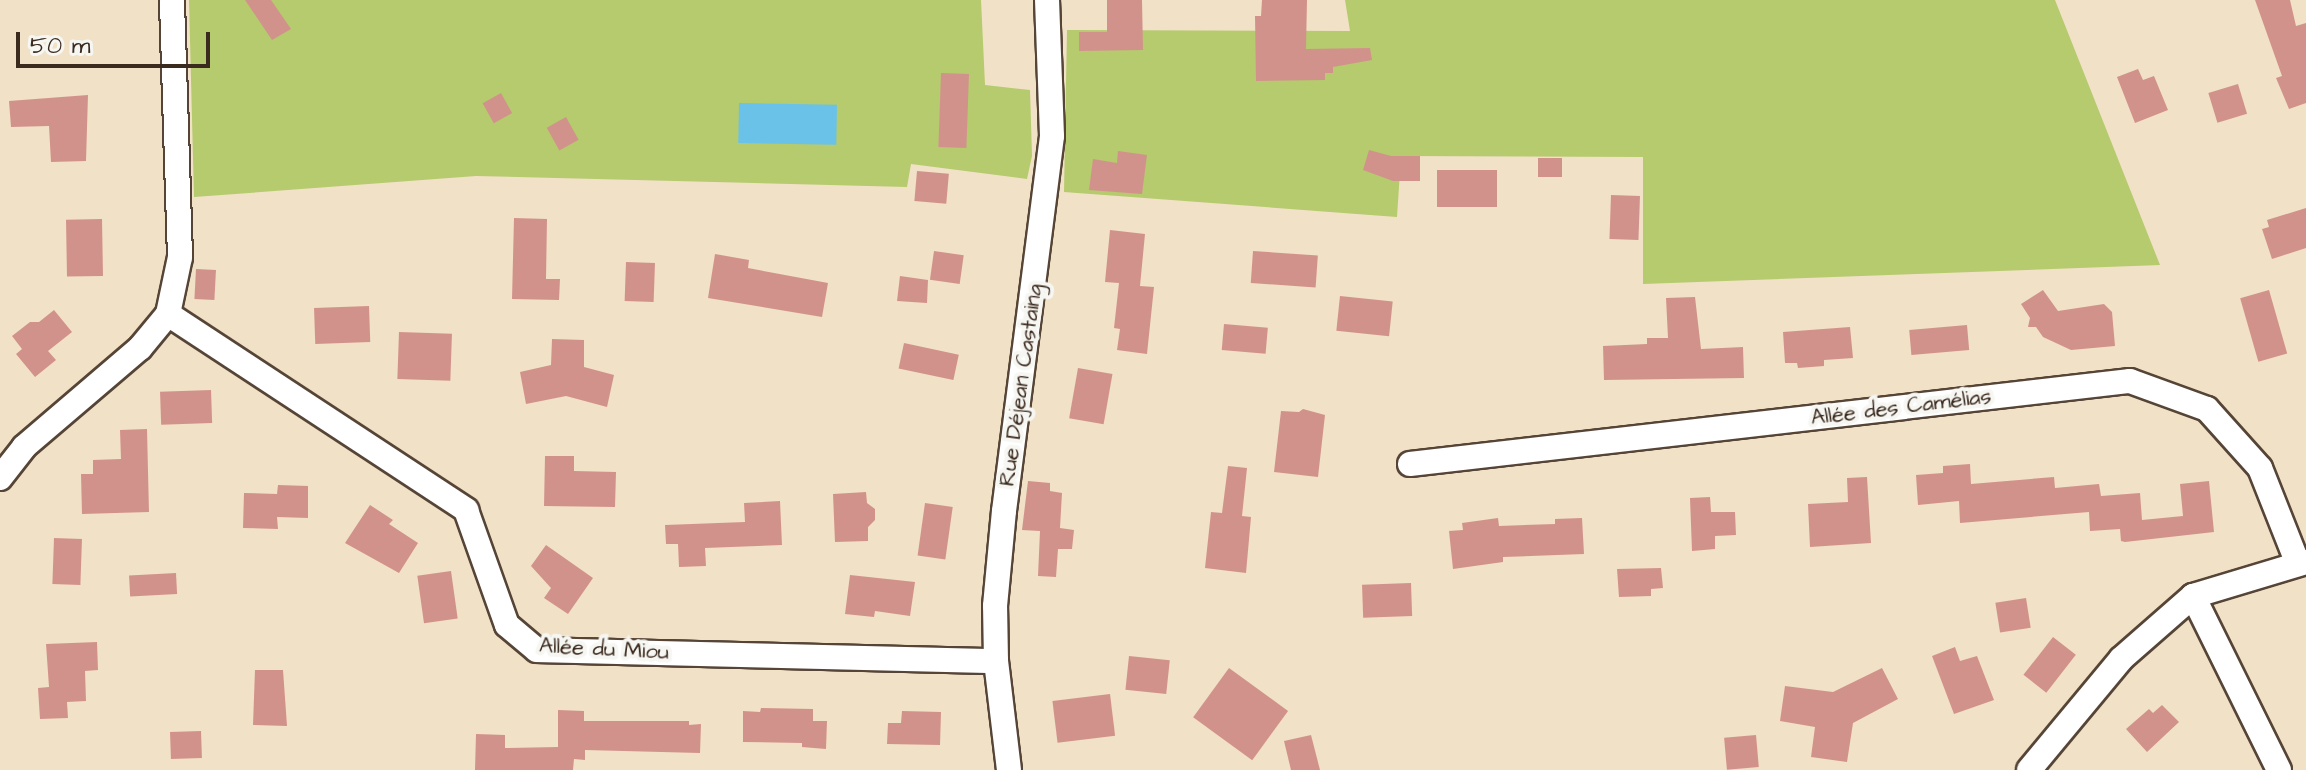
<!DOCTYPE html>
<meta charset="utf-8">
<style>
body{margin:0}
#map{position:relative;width:2306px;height:770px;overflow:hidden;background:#f1e1c6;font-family:"Architects Daughter",sans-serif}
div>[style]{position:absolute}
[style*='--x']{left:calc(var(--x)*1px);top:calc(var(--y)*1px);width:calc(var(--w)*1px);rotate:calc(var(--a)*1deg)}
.green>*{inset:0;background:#b6ca6e}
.water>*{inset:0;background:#6ac2e8;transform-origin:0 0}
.building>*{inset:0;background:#d2928c;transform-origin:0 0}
.roads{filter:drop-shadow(2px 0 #564537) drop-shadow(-2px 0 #564537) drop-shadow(0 2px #564537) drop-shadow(0 -2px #564537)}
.street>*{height:24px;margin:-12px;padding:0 12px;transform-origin:12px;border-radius:12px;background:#fff}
span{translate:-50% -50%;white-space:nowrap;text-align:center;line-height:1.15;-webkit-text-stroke:8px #f6f6f2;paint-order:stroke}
.street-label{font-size:22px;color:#3b2a1e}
.scale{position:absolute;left:16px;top:32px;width:194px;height:36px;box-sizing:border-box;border:4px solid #3b2a1e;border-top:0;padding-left:10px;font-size:24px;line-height:28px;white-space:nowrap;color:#3b2a1e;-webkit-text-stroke:6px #f6f6f2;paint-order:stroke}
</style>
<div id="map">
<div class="green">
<i style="clip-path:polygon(189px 0,981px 0,985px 85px,1030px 90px,1032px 156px,1027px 179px,911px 164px,907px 187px,476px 176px,194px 197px)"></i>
<i style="clip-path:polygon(1345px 0,2055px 0,2160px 265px,1643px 284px,1643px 157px,1401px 156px,1397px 217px,1064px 192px,1067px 30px,1350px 31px)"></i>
</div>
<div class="water">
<i style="left:739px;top:103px;width:98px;height:40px;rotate:1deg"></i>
</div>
<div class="building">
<i style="clip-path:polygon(245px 0,271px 0,291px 29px,272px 40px)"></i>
<i style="clip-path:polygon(1107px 0,1142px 0,1143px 50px,1079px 51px,1079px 32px,1107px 32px)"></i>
<i style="clip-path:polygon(1262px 0,1307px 0,1306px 49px,1370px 48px,1372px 60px,1333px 67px,1333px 73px,1325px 73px,1325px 80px,1256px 81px,1255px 16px,1261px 16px)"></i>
<i style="clip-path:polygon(2255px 0,2290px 0,2296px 26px,2306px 23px,2306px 103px,2289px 109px,2276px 78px,2282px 76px)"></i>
<i style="clip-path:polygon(2138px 69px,2143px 80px,2154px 76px,2168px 110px,2135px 123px,2117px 77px)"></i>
<i style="left:941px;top:73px;width:28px;height:74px;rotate:2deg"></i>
<i style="left:2238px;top:84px;width:31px;height:31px;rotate:73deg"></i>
<i style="left:501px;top:93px;width:23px;height:21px;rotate:61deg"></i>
<i style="clip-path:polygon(88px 95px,86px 161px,51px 162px,49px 126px,11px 127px,9px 101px)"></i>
<i style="left:566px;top:117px;width:26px;height:22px;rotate:61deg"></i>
<i style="clip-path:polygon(1369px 150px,1391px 156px,1420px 156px,1420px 181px,1393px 181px,1363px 170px)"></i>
<i style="clip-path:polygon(1118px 151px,1147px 155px,1142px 194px,1089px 190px,1093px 159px,1117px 163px)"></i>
<i style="left:1538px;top:158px;width:24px;height:19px"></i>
<i style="left:1437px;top:170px;width:60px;height:37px"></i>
<i style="left:917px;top:171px;width:32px;height:30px;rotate:5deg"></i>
<i style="left:1611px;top:195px;width:29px;height:44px;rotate:2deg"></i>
<i style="clip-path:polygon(2306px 208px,2306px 248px,2272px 259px,2262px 229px,2269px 227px,2267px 220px)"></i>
<i style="clip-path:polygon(514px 218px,547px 219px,546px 279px,560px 279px,559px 300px,512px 299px)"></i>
<i style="left:102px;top:219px;width:57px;height:36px;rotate:89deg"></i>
<i style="clip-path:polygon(1110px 230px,1145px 234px,1140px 286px,1154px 287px,1147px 354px,1117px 350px,1120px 329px,1114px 328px,1119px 283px,1105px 282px)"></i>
<i style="left:934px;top:251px;width:30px;height:29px;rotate:8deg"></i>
<i style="left:1253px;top:251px;width:65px;height:32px;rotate:4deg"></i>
<i style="clip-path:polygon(715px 254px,749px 260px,748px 268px,828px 283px,822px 317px,708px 298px)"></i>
<i style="left:626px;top:262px;width:29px;height:39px;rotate:2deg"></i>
<i style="left:196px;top:269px;width:20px;height:30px;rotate:3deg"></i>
<i style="clip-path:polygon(900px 276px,928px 280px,927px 303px,897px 301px)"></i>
<i style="clip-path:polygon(2043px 290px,2058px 311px,2104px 304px,2112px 312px,2115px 346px,2071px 350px,2043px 337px,2036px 327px,2028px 327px,2030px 318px,2021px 304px)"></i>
<i style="left:2269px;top:290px;width:66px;height:30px;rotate:74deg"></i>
<i style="left:1340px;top:296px;width:53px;height:35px;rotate:6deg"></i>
<i style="clip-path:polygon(1695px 297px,1701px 349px,1743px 347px,1744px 378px,1604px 380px,1603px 346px,1647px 344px,1647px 338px,1668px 338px,1666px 298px)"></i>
<i style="left:369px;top:306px;width:36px;height:55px;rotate:88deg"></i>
<i style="clip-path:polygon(54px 310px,72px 332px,48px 351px,56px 360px,35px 377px,16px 354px,22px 349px,12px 336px,30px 322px,39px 322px)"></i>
<i style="left:1224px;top:324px;width:44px;height:26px;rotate:5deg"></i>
<i style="left:1967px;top:325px;width:25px;height:58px;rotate:85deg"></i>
<i style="clip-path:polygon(1850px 327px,1853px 358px,1824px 360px,1824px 366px,1798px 368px,1797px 363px,1785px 363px,1783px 332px)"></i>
<i style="left:399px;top:332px;width:53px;height:47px;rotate:2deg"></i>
<i style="clip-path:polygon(552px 339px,584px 340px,584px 367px,614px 375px,607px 407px,566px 396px,526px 404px,520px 372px,551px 365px)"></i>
<i style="left:904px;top:343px;width:56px;height:26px;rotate:12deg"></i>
<i style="left:1078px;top:368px;width:35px;height:51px;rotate:10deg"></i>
<i style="left:211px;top:390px;width:33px;height:51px;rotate:88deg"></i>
<i style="clip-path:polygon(1303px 409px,1325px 415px,1318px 477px,1274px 472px,1281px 411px,1299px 412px)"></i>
<i style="clip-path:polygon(147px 429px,149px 512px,82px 514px,81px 474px,93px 474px,93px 460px,121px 459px,120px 430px)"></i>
<i style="clip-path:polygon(545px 456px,574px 456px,574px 471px,616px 472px,615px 507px,544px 506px)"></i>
<i style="clip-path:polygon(1970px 464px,1971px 484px,2054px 477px,2055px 488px,2099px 484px,2101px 496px,2140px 493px,2142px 520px,2183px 516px,2180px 484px,2209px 481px,2214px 532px,2125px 542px,2121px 541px,2120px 529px,2090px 531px,2089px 512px,1960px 523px,1959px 501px,1918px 505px,1916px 475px,1943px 473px,1943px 466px)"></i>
<i style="clip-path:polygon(1228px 466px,1247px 468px,1242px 516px,1251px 517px,1246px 573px,1205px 568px,1211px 512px,1222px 513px)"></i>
<i style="clip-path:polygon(1867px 477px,1871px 543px,1810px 547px,1808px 504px,1848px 502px,1847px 478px)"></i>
<i style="clip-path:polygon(1028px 481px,1050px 483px,1050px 491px,1062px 493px,1060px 528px,1074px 530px,1072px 549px,1058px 549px,1056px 577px,1038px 576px,1040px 531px,1022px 530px)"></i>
<i style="clip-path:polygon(278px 485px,308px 486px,308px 518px,277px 517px,278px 529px,243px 528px,244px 493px,277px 494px)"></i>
<i style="clip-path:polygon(866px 492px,867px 503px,875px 509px,875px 520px,868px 527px,868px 541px,835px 542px,833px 494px)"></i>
<i style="clip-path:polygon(1710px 497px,1711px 512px,1735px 512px,1736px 535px,1715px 536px,1715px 549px,1692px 551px,1690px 498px)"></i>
<i style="clip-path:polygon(780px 501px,782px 545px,705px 548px,706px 566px,679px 567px,678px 544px,666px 544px,665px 525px,745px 522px,744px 503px)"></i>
<i style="left:925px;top:503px;width:28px;height:53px;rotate:8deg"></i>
<i style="clip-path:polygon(370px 505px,393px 520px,389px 524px,418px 543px,399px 573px,345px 543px)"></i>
<i style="clip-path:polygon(1498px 518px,1499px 526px,1555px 524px,1555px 519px,1582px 518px,1584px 554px,1503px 557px,1503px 562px,1453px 569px,1449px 531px,1463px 530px,1462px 523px)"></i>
<i style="left:54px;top:538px;width:28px;height:46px;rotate:2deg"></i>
<i style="clip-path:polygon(546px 545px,593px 578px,568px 614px,544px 598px,551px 588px,531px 566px)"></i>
<i style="clip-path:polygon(1661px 568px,1663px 588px,1651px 589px,1651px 596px,1619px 597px,1617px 569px)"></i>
<i style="left:451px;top:571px;width:48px;height:34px;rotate:82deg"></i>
<i style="left:176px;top:573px;width:21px;height:47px;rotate:87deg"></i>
<i style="clip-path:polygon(850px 575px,915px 582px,910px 616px,875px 611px,874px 617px,845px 614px)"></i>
<i style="left:1411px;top:583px;width:33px;height:49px;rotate:88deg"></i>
<i style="left:2026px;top:598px;width:30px;height:31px;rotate:81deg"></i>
<i style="left:2053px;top:637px;width:29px;height:48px;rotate:38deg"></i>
<i style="clip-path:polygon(97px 642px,98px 670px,85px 671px,86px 701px,67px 702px,68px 718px,40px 719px,38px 688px,49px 687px,46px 644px)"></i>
<i style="clip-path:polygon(1955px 647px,1960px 661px,1977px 656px,1994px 700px,1954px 714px,1932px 656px)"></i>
<i style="left:1129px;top:656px;width:41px;height:34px;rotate:6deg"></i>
<i style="left:1229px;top:668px;width:73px;height:61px;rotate:36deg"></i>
<i style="clip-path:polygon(1882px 668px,1898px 699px,1853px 723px,1847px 762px,1811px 757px,1815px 727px,1780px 721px,1785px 686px,1833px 692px)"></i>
<i style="clip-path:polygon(255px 670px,283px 670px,287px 726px,253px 725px)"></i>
<i style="left:1110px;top:694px;width:42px;height:58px;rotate:83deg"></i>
<i style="clip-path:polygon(2162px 705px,2179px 722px,2147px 752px,2126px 729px,2149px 709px,2153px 713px)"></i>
<i style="clip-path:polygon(761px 708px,813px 709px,813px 721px,827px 721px,826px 749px,802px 747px,802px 743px,743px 742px,743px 711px,760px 712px)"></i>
<i style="clip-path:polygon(558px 710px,584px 711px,584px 721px,689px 721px,689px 725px,701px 724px,700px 753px,585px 750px,585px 760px,574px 759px,573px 770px,475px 770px,476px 734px,505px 735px,505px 748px,558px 747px)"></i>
<i style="clip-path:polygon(902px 711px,941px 712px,940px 745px,887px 744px,888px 723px,901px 723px)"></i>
<i style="left:201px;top:731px;width:27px;height:31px;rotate:88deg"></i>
<i style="clip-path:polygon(1311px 735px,1320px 770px,1291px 770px,1284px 741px)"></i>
<i style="left:1756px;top:735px;width:32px;height:32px;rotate:85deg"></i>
</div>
<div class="roads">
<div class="street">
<i style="--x:168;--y:314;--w:357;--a:33.3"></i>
<i style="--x:466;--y:510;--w:122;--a:70.4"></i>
<i style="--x:507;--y:625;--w:39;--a:40"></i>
<i style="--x:537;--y:650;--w:459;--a:1.4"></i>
<i style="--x:1410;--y:464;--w:725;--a:-6.58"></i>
<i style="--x:2130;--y:381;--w:82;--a:20"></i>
<i style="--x:2207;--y:409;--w:79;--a:48.1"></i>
<i style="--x:2260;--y:468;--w:103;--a:68.4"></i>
<i style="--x:0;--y:478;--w:39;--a:-52"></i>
<i style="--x:24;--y:447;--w:153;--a:-40.5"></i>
<i style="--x:140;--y:348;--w:44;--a:-50.5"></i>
<i style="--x:168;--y:314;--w:58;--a:-78.1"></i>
<i style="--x:180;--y:257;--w:257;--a:-91.8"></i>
<i style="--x:2193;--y:596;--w:118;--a:-16.7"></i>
<i style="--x:1009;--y:770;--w:110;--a:-96.8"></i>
<i style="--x:996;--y:661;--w:55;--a:-91"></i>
<i style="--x:995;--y:606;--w:95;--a:-84.6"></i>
<i style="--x:1004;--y:511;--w:378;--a:-82.7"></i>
<i style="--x:1052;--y:136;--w:136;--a:-92.1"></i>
<i style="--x:2029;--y:770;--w:144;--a:-50.3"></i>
<i style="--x:2121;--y:659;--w:96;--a:-41.2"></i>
<i style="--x:2193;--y:596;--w:194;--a:63.7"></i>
</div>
</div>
<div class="street-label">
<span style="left:1021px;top:385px;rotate:-82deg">Rue Déjean Castaing</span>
<span style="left:1901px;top:407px;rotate:-7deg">Allée des Camélias</span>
<span style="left:604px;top:649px;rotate:3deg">Allée du Miou</span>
</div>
<div class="scale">50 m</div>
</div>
